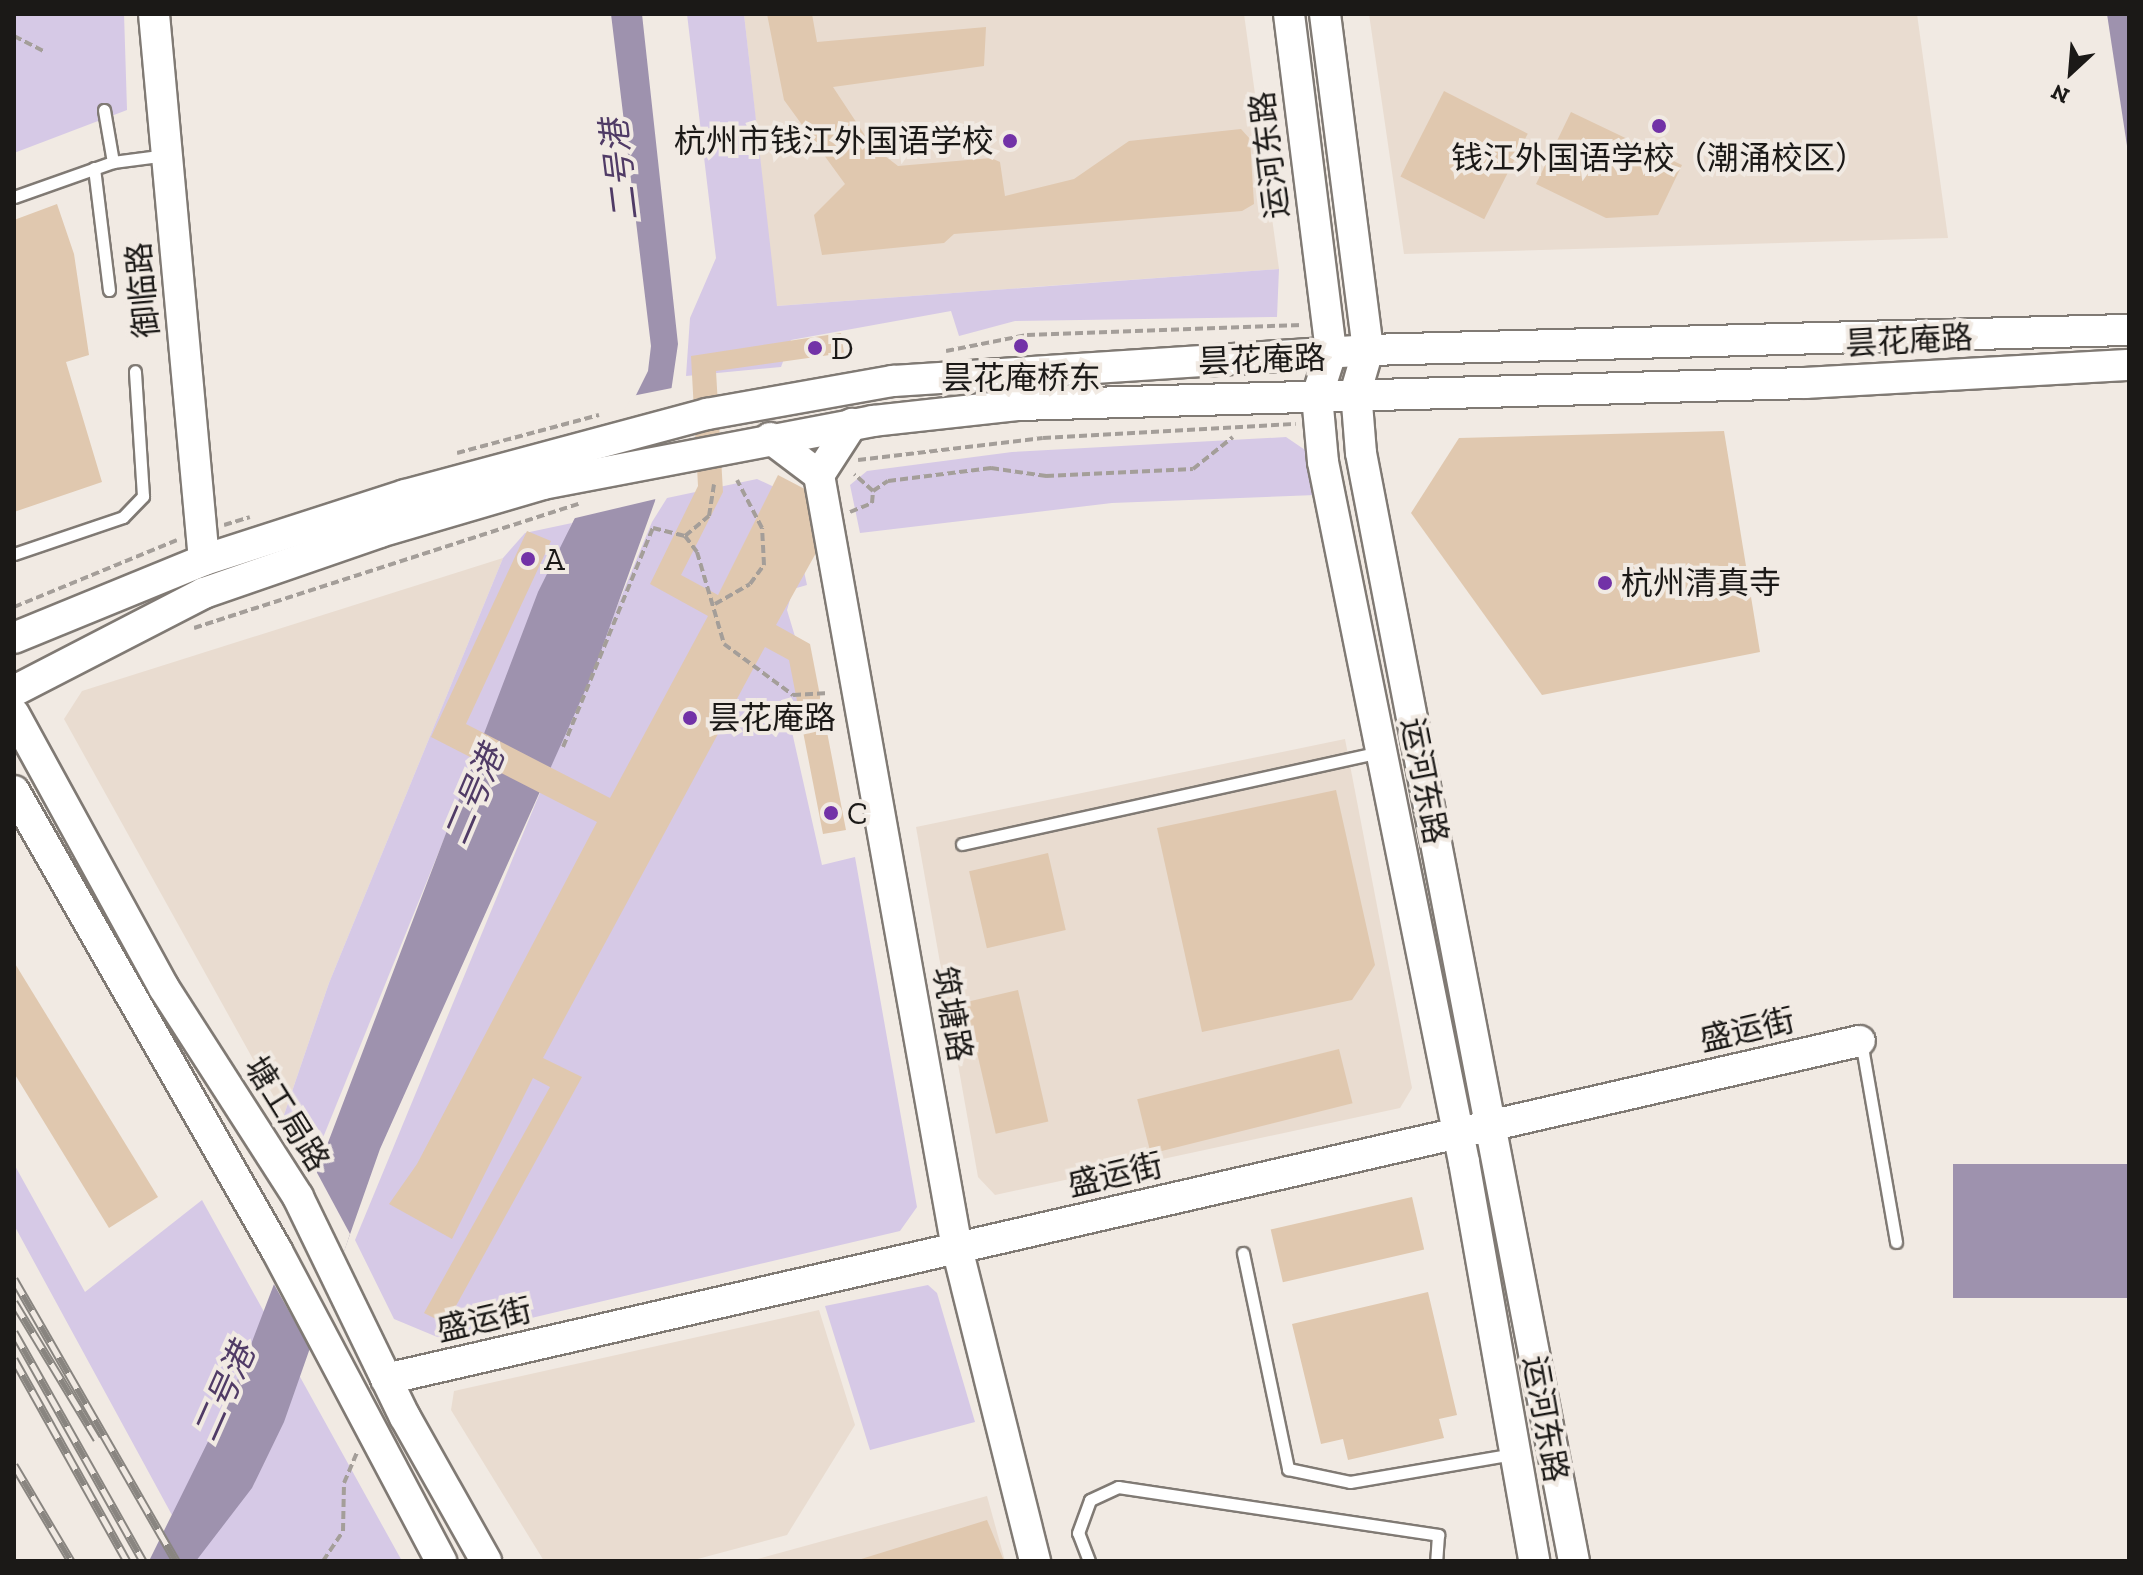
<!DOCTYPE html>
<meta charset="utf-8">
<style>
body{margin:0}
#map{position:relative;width:2143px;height:1575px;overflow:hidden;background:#f1eae3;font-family:"Zilla Slab","Noto Sans SC",serif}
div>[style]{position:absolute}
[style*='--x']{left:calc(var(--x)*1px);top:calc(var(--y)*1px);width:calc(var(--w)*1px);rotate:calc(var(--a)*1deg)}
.built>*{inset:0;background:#e9dcd0}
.green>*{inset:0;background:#d6c9e6}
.water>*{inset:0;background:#9e92ae;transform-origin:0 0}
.pier>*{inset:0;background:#f1eae3}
.building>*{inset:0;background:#e0c8af;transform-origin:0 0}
.path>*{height:4px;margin-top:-2px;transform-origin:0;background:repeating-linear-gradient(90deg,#a49e99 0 8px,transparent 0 12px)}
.roads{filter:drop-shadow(2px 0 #807a74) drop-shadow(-2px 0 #807a74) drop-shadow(0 2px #807a74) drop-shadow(0 -2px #807a74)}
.lane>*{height:11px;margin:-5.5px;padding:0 5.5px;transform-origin:5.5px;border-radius:5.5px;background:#fff}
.secondary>*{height:30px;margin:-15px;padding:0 15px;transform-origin:15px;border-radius:15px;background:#fff}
.rail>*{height:9px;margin-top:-4.5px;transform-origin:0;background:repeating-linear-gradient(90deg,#f1eae3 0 18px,#898580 0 36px);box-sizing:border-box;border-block:2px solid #898580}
.dots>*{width:22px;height:22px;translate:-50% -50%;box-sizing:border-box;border:4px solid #f1eae3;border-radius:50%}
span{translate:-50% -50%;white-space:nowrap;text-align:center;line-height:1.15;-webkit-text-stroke:8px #f1eae3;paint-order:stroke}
.poi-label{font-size:32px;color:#1b1917}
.right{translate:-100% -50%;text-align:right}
.left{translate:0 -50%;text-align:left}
.street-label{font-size:32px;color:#1b1917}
.water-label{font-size:34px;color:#503b66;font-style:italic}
.frame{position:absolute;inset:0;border:16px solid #1b1917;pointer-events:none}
.north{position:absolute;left:2031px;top:32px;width:80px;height:80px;-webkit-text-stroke:6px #f1eae3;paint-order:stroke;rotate:206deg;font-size:22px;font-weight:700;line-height:32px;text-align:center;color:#1b1917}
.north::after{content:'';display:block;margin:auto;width:28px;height:36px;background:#1b1917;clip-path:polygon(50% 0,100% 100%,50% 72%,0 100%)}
</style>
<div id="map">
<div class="built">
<i style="clip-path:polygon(744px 14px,1244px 14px,1279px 269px,776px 306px)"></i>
<i style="clip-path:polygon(1369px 14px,1917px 14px,1948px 238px,1404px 254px)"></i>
<i style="clip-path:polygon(503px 558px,329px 983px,284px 1115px,64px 719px,82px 691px)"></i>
<i style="clip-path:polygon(1345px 739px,1412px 1088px,1400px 1108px,995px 1195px,978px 1177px,916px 827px)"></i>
<i style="clip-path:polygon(819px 1310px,855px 1425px,787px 1535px,690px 1561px,544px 1561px,451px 1410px,454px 1391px)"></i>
<i style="clip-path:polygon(987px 1496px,1005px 1561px,750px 1561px)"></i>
</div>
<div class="green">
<i style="clip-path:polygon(14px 14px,124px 14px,127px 110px,14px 153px)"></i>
<i style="clip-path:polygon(687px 14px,744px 14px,777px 306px,1279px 269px,1277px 317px,1015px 321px,959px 336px,951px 311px,791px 340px,781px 367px,686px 376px,690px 318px,716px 258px)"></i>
<i style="clip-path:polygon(1286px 437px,1311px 454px,1316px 495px,1112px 503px,860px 533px,850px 485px,867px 471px,1012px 452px)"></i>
<i style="clip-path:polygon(757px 479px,787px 493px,807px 585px,793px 589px,787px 610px,820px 719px,790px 723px,822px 865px,855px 857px,917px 1207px,900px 1231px,442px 1339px,394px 1319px,355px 1240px,652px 522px,667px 498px)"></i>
<i style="clip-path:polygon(572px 523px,316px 1155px,284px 1115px,329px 983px,503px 558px,525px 533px)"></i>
<i style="clip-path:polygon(14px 1164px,85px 1292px,202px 1200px,402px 1561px,197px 1561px,14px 1225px)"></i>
<i style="clip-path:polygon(928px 1285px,937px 1293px,975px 1422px,870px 1450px,825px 1306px)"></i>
</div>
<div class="water">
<i style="clip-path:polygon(611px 14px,642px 14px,678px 344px,655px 501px,593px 673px,380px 1149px,284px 1422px,252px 1488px,196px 1561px,149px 1561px,234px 1389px,538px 592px,648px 371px,651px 346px)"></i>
<i style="clip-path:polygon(2107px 14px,2129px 14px,2129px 159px)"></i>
<i style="left:2129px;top:1164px;width:134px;height:176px;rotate:90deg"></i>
</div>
<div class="pier">
<i style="clip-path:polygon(677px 387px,660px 498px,567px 520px,632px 396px)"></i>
<i style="clip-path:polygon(315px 1169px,350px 1234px,311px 1350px,271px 1279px)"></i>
</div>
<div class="building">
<i style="clip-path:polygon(767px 14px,812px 14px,817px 42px,986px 27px,984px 66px,833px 87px,872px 146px,898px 166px,991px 158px,1000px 162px,1005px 196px,1074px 179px,1129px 141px,1241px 129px,1250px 139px,1254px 204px,1242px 211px,954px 234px,944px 243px,822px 255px,814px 215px,845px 184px,784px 100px)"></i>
<i style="left:1444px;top:91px;width:94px;height:96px;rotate:27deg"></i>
<i style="clip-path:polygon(1571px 112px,1682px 165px,1658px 215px,1606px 218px,1536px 184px)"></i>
<i style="clip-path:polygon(57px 204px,74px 254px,89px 355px,66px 362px,102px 482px,14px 512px,14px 220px)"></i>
<i style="clip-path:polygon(841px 333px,844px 353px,716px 371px,723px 492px,681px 575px,718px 595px,778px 475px,841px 508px,776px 625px,810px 644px,846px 830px,823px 834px,789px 660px,765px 647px,543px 1058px,582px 1077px,446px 1324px,424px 1313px,550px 1087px,533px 1078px,452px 1239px,389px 1204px,417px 1164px,597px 822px,431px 737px,527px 531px,551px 541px,466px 724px,610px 798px,708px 616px,650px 584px,698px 486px,691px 356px)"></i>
<i style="clip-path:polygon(1724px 431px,1760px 652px,1542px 695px,1411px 513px,1459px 438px)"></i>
<i style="clip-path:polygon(1336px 790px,1375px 965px,1352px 1000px,1202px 1032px,1157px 828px)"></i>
<i style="left:1048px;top:853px;width:79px;height:81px;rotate:77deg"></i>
<i style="clip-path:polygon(14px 962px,158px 1197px,109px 1228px,14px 1073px)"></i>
<i style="left:1018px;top:990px;width:135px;height:54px;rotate:77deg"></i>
<i style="left:1339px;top:1049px;width:56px;height:208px;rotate:76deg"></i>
<i style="left:1412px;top:1197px;width:54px;height:145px;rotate:77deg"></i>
<i style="clip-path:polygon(1428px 1292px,1457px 1415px,1439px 1419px,1444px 1438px,1348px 1460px,1343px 1439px,1321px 1444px,1292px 1324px)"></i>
<i style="clip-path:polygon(987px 1520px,1004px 1561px,858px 1561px,858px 1560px)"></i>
</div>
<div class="path">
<i style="--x:14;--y:36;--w:34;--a:27"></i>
<i style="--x:946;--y:351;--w:83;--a:-11.2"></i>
<i style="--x:1027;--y:335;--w:276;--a:-2.1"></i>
<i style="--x:457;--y:453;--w:147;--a:-15"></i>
<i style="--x:858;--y:460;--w:186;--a:-6.8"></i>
<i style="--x:1043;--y:438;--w:253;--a:-3.2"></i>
<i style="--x:873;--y:491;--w:18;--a:-34"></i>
<i style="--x:888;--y:481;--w:104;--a:-7.2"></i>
<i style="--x:991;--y:468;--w:56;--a:8.3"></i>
<i style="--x:1046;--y:476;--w:147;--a:-2.7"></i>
<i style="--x:1193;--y:469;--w:51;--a:-38.7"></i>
<i style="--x:850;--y:512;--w:24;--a:-22"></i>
<i style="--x:872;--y:503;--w:12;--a:-85"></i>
<i style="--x:873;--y:491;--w:25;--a:-138"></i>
<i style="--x:224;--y:525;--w:27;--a:-17"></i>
<i style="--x:685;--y:536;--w:31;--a:-40"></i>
<i style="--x:709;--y:516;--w:32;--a:-81"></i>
<i style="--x:715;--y:604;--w:40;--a:-29.7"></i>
<i style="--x:750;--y:584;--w:24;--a:-54"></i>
<i style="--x:764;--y:565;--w:37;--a:-93"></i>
<i style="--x:762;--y:528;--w:54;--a:-117.5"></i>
<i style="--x:14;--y:607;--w:176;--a:-22.3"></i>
<i style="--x:194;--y:628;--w:404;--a:-17.9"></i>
<i style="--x:563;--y:747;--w:237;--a:-67.7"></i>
<i style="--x:653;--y:528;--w:33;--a:14"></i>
<i style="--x:685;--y:536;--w:20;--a:53"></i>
<i style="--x:697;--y:552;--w:96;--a:73.6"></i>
<i style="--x:724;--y:644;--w:86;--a:36.5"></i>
<i style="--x:793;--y:695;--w:36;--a:-3"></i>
<i style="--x:323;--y:1561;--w:36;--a:-56"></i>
<i style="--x:343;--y:1531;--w:48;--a:-88.8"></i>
<i style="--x:344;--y:1483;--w:33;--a:-67"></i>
</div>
<div class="roads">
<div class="lane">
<i style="--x:104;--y:110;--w:53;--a:80.2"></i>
<i style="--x:94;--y:168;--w:123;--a:83"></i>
<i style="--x:14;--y:197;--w:105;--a:-19.5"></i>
<i style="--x:113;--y:162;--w:54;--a:-7.4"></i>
<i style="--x:14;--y:554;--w:115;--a:-18.7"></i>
<i style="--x:123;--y:517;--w:29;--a:-46"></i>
<i style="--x:143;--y:496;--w:125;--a:-93.7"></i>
<i style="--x:962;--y:844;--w:429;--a:-12.4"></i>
<i style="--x:1861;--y:1041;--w:204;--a:80.1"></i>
<i style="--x:1243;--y:1253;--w:221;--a:78.2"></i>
<i style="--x:1288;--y:1469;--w:63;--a:11.8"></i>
<i style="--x:1350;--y:1482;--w:165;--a:-9.7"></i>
<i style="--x:1089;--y:1561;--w:30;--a:-111"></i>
<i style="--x:1078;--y:1533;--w:35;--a:-70"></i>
<i style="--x:1090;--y:1500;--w:31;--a:-25"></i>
<i style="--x:1118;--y:1487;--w:324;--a:8.5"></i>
<i style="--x:1438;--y:1535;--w:26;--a:94"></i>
</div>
<div class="secondary">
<i style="--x:154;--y:14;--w:548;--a:84.77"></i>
<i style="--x:1289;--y:14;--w:342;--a:82.9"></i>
<i style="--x:1331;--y:353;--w:45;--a:108"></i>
<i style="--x:1317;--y:396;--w:66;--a:84.8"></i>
<i style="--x:1323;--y:462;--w:714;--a:78.61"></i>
<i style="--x:1464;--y:1162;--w:405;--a:80"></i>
<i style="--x:1325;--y:14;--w:339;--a:82.7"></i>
<i style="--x:1368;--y:350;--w:43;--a:106.3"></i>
<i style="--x:1356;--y:391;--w:62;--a:85.4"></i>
<i style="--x:1361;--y:453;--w:1128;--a:79.12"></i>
<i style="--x:770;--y:438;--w:61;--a:37.1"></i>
<i style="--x:819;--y:475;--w:785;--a:79.88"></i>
<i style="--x:957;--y:1248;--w:323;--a:76"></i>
<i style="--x:819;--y:475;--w:61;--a:-57.1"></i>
<i style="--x:14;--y:638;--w:205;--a:-22.3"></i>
<i style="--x:204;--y:560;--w:211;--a:-17.9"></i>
<i style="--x:405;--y:495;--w:313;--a:-15"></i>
<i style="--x:707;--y:414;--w:189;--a:-10.1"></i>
<i style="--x:893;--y:381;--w:476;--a:-3.7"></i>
<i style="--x:1368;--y:350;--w:761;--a:-1.51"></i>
<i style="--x:14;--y:691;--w:214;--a:-27.3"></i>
<i style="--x:204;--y:593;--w:186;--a:-19.1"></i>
<i style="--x:380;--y:532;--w:170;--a:-16.4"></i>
<i style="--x:543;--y:484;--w:336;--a:-10.8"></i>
<i style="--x:873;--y:421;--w:146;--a:-6.3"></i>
<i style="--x:1018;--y:405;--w:788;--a:-1.6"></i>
<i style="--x:1806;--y:383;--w:324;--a:-3.2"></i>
<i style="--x:14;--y:714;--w:312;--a:61.3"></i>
<i style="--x:164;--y:988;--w:248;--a:57.3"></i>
<i style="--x:298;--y:1197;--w:245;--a:64.1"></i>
<i style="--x:405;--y:1417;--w:165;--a:60.6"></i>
<i style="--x:14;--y:791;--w:530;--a:60.24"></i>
<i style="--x:277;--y:1251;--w:351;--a:62.1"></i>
<i style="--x:386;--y:1379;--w:1512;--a:-12.92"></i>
</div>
</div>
<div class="rail">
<i style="--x:14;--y:1279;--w:325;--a:60.1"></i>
<i style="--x:14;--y:1302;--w:160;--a:58.8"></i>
<i style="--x:14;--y:1332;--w:263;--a:60.6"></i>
<i style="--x:14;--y:1359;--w:231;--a:60.8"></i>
<i style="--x:14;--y:1465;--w:112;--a:59.3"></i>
</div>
<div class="dots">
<i style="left:1659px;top:126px;background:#7232a7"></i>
<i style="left:1010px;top:141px;background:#7232a7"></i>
<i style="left:1021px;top:346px;background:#7232a7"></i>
<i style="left:815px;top:348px;background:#7232a7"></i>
<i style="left:528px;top:559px;background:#7232a7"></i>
<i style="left:1605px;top:583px;background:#7232a7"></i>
<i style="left:690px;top:718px;background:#7232a7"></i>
<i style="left:831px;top:813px;background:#7232a7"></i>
</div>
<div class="poi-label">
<span class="right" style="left:994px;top:141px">杭州市钱江外国语学校</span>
<span style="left:1659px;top:158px">钱江外国语学校（潮涌校区）</span>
<span class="left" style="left:831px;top:348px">D</span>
<span style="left:1021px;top:378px">昙花庵桥东</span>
<span class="left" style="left:544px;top:559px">A</span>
<span class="left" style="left:1621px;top:583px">杭州清真寺</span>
<span class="left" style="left:708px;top:718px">昙花庵路</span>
<span class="left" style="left:847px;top:813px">C</span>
</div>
<div class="street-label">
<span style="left:1270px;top:155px;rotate:-97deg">运河东路</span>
<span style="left:143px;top:290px;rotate:-95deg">御临路</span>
<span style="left:1909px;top:341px;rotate:-3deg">昙花庵路</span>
<span style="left:1262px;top:360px;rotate:-2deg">昙花庵路</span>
<span style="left:1424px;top:781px;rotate:79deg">运河东路</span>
<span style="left:952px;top:1014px;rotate:80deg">筑塘路</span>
<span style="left:1747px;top:1030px;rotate:-13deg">盛运街</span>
<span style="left:287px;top:1114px;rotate:58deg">塘工局路</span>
<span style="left:1115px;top:1175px;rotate:-13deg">盛运街</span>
<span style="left:484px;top:1320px;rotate:-13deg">盛运街</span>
<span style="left:1545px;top:1419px;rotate:80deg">运河东路</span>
</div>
<div class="water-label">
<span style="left:620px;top:170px;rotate:-97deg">二号港</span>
<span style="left:474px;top:795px;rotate:-67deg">二号港</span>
<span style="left:224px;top:1392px;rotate:-66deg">二号港</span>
</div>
<div class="frame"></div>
<div class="north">N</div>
</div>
